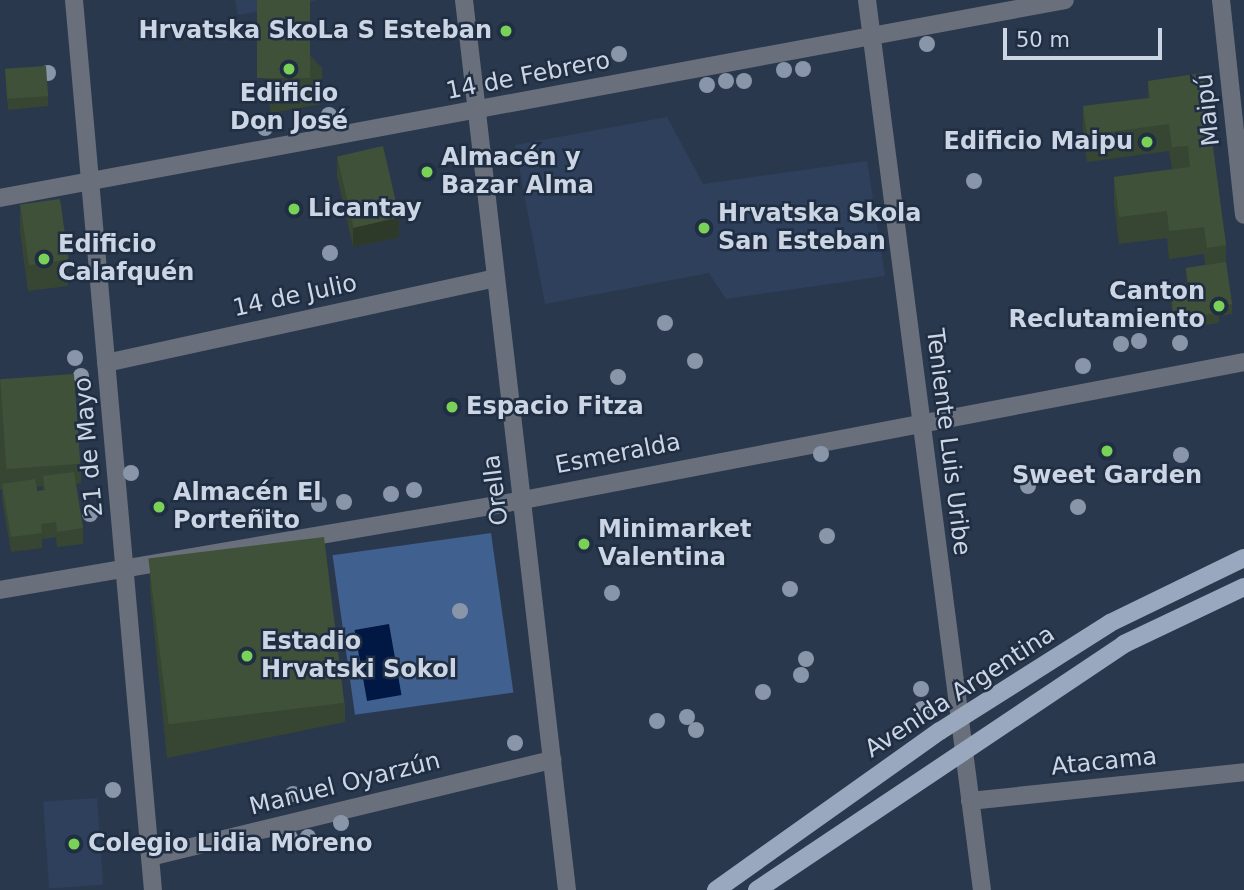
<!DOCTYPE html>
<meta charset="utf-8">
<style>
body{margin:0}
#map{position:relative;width:1244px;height:890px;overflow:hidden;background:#2a384d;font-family:"DejaVu Sans",sans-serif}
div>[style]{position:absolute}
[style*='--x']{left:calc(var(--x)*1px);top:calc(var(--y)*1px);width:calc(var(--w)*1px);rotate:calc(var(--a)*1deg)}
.built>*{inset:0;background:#2e405b;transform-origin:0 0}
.green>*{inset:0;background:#406090;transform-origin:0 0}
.water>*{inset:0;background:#001843;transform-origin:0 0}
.minor>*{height:18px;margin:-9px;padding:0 9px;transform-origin:9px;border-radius:9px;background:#69707b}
.major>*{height:18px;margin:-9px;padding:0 9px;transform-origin:9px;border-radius:9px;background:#99a8be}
.trees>*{width:16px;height:16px;margin:-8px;border-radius:50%;background:#8996a9}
.wall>*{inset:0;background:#374632}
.shaded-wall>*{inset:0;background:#2d3929}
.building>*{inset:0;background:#40513a;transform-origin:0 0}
.dots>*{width:19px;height:19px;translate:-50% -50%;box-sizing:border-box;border:4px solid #202e43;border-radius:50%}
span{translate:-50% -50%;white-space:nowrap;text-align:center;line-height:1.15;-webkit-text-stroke:5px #202e43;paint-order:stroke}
.poi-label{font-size:24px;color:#ccd5e3;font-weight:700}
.right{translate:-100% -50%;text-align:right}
.left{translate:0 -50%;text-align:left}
.street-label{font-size:24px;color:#ccd5e3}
.scale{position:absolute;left:1003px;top:28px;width:159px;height:32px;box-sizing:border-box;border:4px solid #ccd5e3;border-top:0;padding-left:9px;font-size:21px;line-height:24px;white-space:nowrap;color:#ccd5e3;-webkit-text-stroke:5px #202e43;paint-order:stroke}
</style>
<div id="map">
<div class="built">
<i style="clip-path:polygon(235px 0,318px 0,238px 15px)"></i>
<i style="clip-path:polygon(667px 117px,703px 184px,867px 161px,885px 276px,726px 299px,709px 273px,545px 304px,515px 145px)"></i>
<i style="left:97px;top:798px;width:87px;height:54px;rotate:86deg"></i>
</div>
<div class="green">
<i style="left:491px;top:533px;width:161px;height:160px;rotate:82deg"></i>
</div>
<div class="water">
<i style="left:389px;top:624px;width:72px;height:35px;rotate:80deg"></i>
</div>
<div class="minor">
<i style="--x:74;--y:0;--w:893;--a:84.93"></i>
<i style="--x:464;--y:0;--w:896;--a:83.4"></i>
<i style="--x:867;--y:0;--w:897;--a:82.64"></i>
<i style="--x:1221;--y:0;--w:216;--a:83.9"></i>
<i style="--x:0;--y:198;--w:1083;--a:-10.53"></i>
<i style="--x:106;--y:363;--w:398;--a:-12.3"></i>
<i style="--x:0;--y:590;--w:509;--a:-9.72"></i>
<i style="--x:502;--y:504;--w:755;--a:-10.83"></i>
<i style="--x:970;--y:801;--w:276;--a:-6"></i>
<i style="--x:150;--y:857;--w:414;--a:-13.6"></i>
</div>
<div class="major">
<i style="--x:716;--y:890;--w:275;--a:-35.4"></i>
<i style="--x:940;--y:731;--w:201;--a:-32.4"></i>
<i style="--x:1110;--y:623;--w:149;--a:-25.9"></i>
<i style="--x:757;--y:890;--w:442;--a:-33.8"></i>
<i style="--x:1124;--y:644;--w:133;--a:-25.4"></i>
</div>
<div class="trees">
<i style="left:927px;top:44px"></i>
<i style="left:619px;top:54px"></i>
<i style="left:803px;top:69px"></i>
<i style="left:784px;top:70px"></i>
<i style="left:48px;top:73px"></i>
<i style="left:726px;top:81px"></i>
<i style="left:744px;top:81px"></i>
<i style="left:707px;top:85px"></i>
<i style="left:329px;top:115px"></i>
<i style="left:265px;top:128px"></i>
<i style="left:974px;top:181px"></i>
<i style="left:330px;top:253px"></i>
<i style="left:665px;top:323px"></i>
<i style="left:1139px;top:341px"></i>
<i style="left:1180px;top:343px"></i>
<i style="left:1121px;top:344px"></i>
<i style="left:75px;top:358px"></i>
<i style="left:695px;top:361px"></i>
<i style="left:1083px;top:366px"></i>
<i style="left:81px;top:376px"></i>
<i style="left:618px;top:377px"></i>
<i style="left:821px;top:454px"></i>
<i style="left:1181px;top:455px"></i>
<i style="left:131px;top:473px"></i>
<i style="left:1028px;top:486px"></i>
<i style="left:414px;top:490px"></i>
<i style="left:391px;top:494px"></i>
<i style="left:344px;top:502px"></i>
<i style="left:319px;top:504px"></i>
<i style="left:1078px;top:507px"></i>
<i style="left:90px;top:514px"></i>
<i style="left:264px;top:517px"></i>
<i style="left:827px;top:536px"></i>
<i style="left:790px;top:589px"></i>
<i style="left:612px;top:593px"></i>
<i style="left:460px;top:611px"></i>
<i style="left:806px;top:659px"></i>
<i style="left:801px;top:675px"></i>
<i style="left:921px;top:689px"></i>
<i style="left:763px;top:692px"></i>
<i style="left:922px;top:709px"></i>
<i style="left:687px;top:717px"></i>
<i style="left:657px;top:721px"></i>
<i style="left:696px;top:730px"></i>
<i style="left:515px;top:743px"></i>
<i style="left:113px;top:790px"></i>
<i style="left:293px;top:794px"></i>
<i style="left:341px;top:823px"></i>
<i style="left:308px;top:837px"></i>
<i style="left:290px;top:838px"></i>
</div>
<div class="wall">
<i style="clip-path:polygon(257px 0,322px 68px,322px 104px,271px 113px,257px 34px)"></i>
<i style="clip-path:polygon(5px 69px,48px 96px,48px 106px,8px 110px)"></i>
<i style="clip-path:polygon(1203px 73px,1226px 245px,1226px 262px,1232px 304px,1232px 314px,1219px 316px,1219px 323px,1174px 329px,1171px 302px,1171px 292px,1187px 290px,1186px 268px,1205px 265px,1204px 254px,1169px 259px,1167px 238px,1119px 244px,1114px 204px,1114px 177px,1172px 169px,1169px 151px,1087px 162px,1083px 133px,1083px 106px,1148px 98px,1148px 81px)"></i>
<i style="clip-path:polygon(337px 157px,399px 237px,353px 247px,337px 176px)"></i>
<i style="clip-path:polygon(20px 204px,68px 259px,68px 286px,28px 291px,20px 232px)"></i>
<i style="clip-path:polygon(evenodd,0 379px,81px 464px,81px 483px,76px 484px,83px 528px,83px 544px,57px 547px,56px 537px,42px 539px,42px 548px,11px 552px,2px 499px,2px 489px,0 490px,0 379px,43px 486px,43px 491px,37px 491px,37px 487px,43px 486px)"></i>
<i style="clip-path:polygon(150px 571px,345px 703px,345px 722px,167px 758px,150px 590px)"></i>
</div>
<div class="shaded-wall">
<i style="clip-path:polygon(399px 217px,399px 237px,353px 247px,353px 228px)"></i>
</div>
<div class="building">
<i style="left:257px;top:0;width:53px;height:78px"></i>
<i style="left:46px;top:66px;width:30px;height:41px;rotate:86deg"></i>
<i style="clip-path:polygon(1203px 73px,1226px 245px,1207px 248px,1204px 227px,1169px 231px,1167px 211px,1119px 217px,1114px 177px,1190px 167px,1188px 146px,1172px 147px,1169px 124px,1087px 135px,1083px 106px,1150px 98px,1148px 81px)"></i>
<i style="left:383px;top:146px;width:73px;height:47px;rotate:77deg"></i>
<i style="left:60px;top:199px;width:61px;height:40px;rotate:82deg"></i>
<i style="clip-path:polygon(1226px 262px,1232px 304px,1218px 306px,1219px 313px,1174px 319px,1171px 292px,1189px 290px,1186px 268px)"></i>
<i style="left:74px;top:374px;width:90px;height:74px;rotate:86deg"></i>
<i style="clip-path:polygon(74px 472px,83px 528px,57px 532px,56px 522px,41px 524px,42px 533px,11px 537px,2px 484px,35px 479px,37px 491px,45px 490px,43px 476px)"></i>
<i style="left:324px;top:537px;width:167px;height:177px;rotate:83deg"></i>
</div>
<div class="dots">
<i style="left:506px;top:31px;background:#79d157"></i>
<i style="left:289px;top:69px;background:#79d157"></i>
<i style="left:1147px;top:142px;background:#79d157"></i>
<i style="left:427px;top:172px;background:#79d157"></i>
<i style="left:294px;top:209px;background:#79d157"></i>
<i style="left:704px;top:228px;background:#79d157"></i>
<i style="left:44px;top:259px;background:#79d157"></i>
<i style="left:1219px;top:306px;background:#79d157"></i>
<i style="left:452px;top:407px;background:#79d157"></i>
<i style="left:1107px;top:451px;background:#79d157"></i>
<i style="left:159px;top:507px;background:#79d157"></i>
<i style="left:584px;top:544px;background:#79d157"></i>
<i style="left:247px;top:656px;background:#79d157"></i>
<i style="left:74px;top:844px;background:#79d157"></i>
</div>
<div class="poi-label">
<span class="right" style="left:492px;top:31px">Hrvatska SkoLa S Esteban</span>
<span style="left:289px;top:108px">Edificio<br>Don José</span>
<span class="right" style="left:1133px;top:142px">Edificio Maipu</span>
<span class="left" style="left:441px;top:172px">Almacén y<br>Bazar Alma</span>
<span class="left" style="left:308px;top:209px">Licantay</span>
<span class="left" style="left:718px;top:228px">Hrvatska Skola<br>San Esteban</span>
<span class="left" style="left:58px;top:259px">Edificio<br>Calafquén</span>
<span class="right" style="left:1205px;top:306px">Canton<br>Reclutamiento</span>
<span class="left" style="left:466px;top:407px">Espacio Fitza</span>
<span style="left:1107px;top:476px">Sweet Garden</span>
<span class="left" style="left:173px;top:507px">Almacén El<br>Porteñito</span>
<span class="left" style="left:598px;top:544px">Minimarket<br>Valentina</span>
<span class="left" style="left:261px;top:656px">Estadio<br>Hrvatski Sokol</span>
<span class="left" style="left:88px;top:844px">Colegio Lidia Moreno</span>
</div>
<div class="street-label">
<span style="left:528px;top:76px;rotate:-11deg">14 de Febrero</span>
<span style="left:1208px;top:110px;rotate:-96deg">Maipú</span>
<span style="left:295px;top:296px;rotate:-12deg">14 de Julio</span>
<span style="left:948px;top:442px;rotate:83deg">Teniente Luis Uribe</span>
<span style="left:89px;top:447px;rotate:-95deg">21 de Mayo</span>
<span style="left:618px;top:454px;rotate:-11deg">Esmeralda</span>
<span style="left:496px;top:490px;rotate:-97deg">Orella</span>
<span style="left:960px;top:692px;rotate:-33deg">Avenida Argentina</span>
<span style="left:1104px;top:762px;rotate:-6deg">Atacama</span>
<span style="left:345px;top:784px;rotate:-14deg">Manuel Oyarzún</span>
</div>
<div class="scale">50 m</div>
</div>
